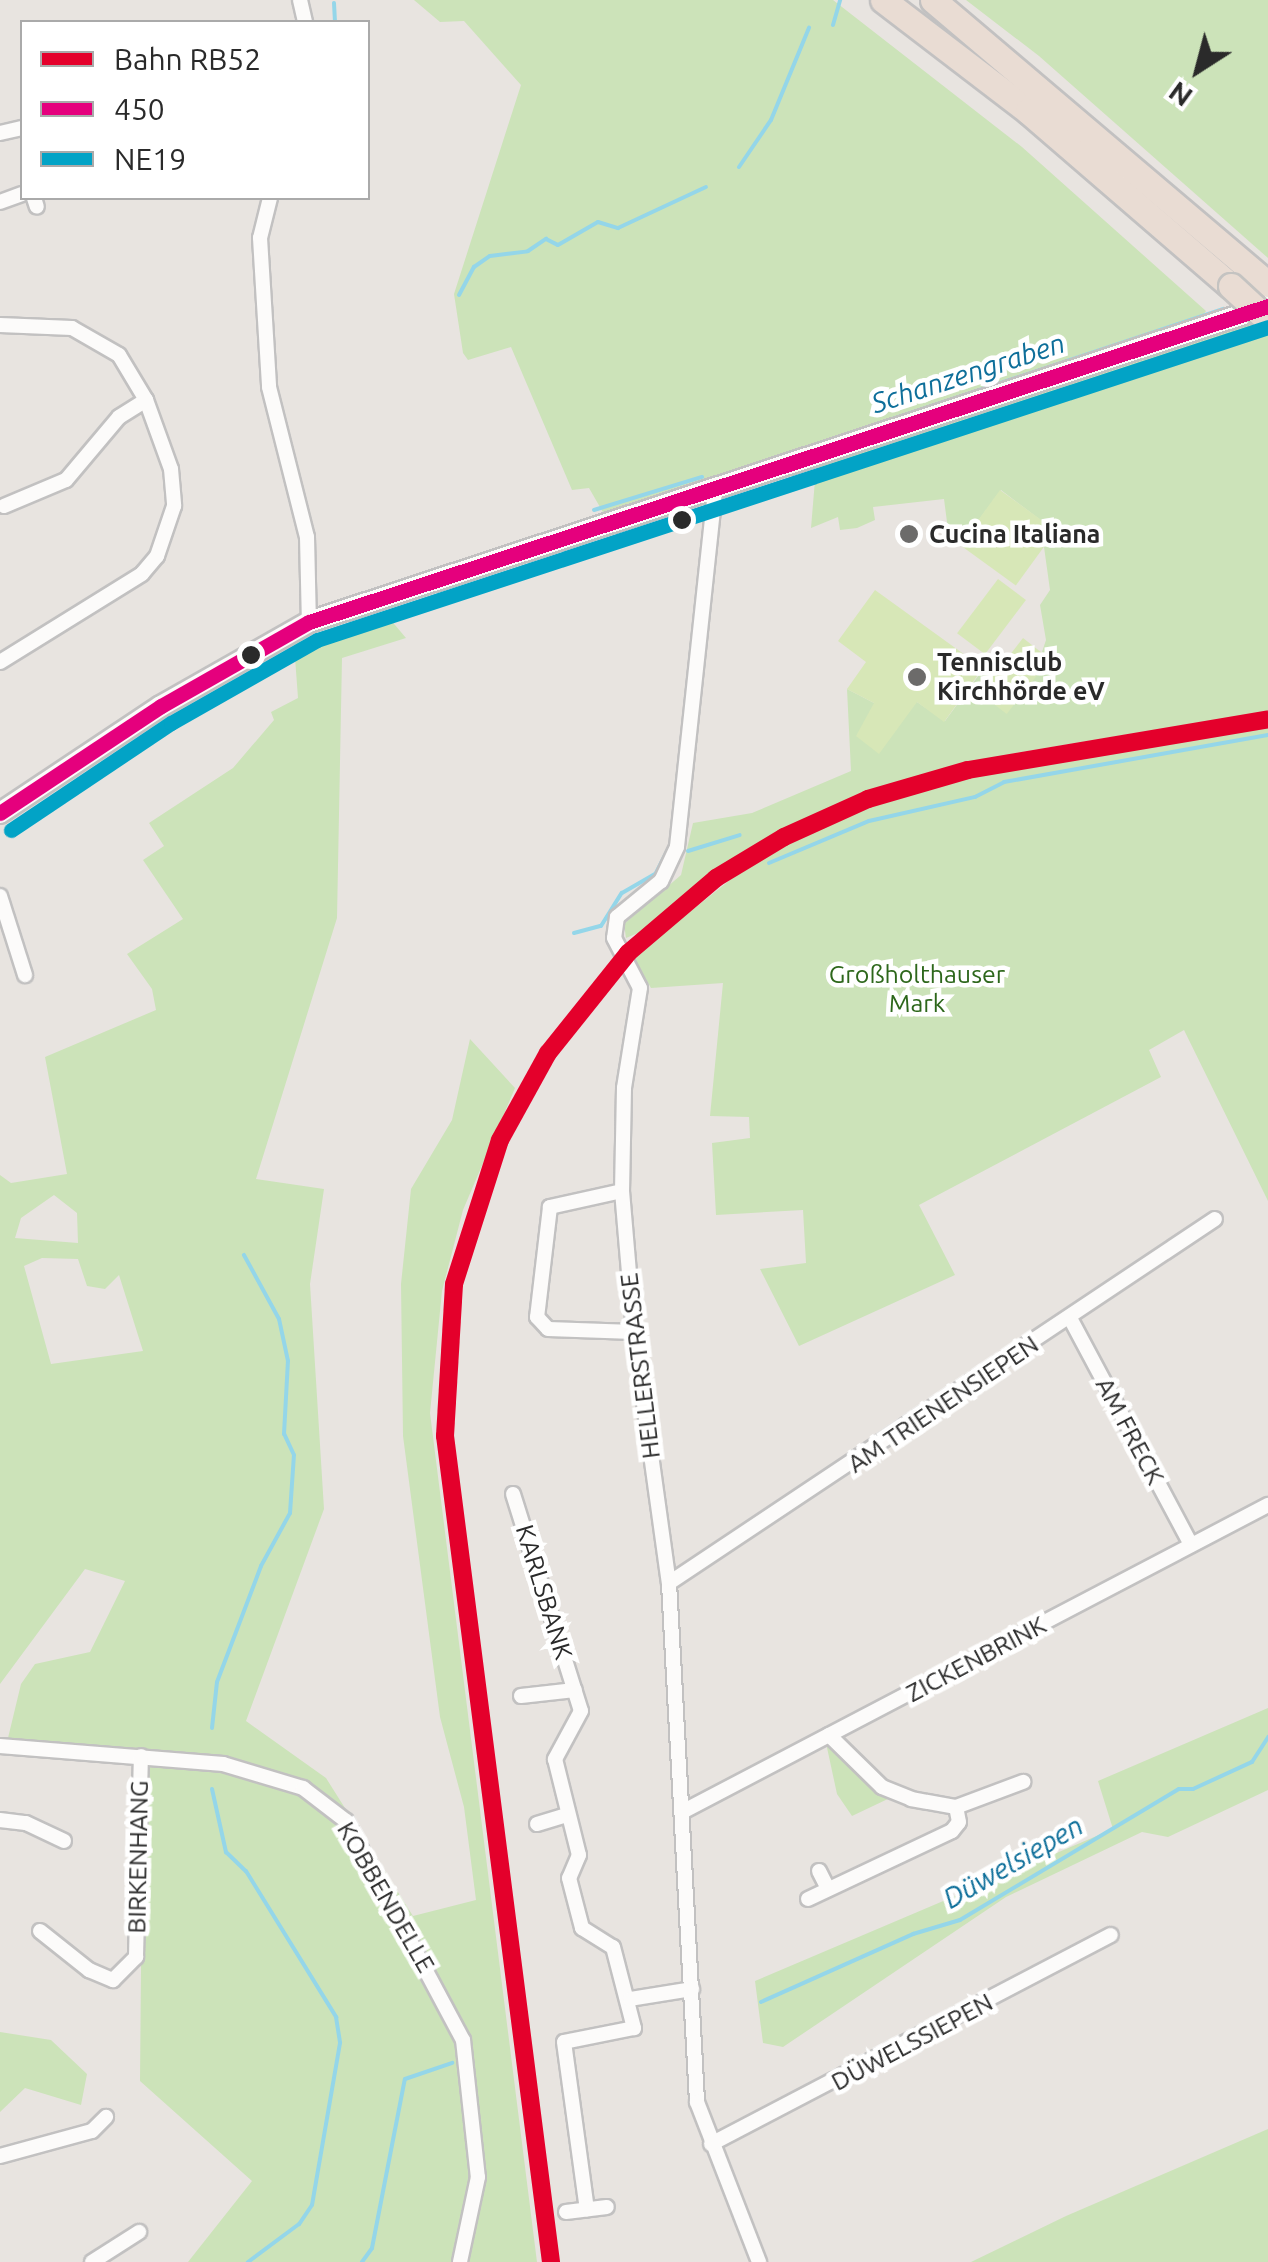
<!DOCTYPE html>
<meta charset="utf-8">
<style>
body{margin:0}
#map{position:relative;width:1268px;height:2262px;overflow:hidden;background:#e8e4e0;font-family:Ubuntu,sans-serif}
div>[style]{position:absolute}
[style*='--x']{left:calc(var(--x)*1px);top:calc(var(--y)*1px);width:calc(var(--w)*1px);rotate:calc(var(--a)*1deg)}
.green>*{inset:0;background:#cce3b9}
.pitch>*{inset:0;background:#d7e7b7;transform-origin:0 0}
.stream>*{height:4px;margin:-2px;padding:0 2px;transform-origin:2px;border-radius:2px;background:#94d6e9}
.roads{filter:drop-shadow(2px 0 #c2c1c1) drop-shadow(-2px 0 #c2c1c1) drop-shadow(0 2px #c2c1c1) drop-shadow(0 -2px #c2c1c1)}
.minor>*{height:14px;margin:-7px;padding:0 7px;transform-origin:7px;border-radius:7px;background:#fcfbfa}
.secondary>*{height:20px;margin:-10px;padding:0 10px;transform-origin:10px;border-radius:10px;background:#fcfbfa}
.motorway>*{height:25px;margin:-12.5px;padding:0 12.5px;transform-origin:12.5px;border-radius:12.5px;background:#e9dcd3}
.bridges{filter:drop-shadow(2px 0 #c4c3c1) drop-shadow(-2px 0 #c4c3c1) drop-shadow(0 2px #c4c3c1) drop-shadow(0 -2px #c4c3c1)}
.motorway-bridge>*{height:25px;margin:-12.5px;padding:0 12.5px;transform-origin:12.5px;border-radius:12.5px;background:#e9dcd3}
.bus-1>*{height:15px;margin:-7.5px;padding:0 7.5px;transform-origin:7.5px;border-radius:7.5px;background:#e5007d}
.bus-2>*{height:15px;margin:-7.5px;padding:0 7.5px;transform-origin:7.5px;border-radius:7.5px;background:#02a3c6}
.rail-1>*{height:18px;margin:-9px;padding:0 9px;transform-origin:9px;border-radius:9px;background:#e4002b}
.dots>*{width:28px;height:28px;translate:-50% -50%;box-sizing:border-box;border:5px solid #fff;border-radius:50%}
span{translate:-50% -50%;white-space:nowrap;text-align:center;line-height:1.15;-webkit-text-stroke:9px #fff;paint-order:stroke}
.poi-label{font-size:25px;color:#2a2a2a;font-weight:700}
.left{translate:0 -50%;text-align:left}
.park-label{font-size:25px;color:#2d671b}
.street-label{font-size:25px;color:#2a2a2a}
.water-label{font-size:28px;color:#0e6f9a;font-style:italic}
.legend{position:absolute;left:20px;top:20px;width:350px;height:180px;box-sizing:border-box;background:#fff;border:2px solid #aaa;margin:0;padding:12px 18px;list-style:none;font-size:30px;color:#2a2a2a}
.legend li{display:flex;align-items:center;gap:20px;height:50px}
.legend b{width:50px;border:2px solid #aaa}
.north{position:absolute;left:1148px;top:20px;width:100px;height:100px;-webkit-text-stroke:8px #fff;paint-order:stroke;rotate:216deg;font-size:28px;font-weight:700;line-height:40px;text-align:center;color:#2a2a2a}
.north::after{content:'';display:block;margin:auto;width:35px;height:45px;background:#2a2a2a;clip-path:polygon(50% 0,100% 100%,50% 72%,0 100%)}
</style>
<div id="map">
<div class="green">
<i style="clip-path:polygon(414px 0,833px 0,1022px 147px,1206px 311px,1200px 319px,604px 514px,589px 488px,572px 490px,511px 347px,468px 360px,463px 353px,454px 294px,521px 85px,464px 21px,440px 22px)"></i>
<i style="clip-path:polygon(966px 0,1268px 0,1268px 258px,1039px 56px)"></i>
<i style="clip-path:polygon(1268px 306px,1268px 711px,1016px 753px,864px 791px,711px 872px,643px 931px,626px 938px,624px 924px,681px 875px,693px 823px,752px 813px,851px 771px,847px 689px,874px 703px,917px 702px,945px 721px,984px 668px,994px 677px,983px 695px,1050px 659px,1042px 652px,1046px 640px,1040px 605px,1050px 590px,1044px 547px,1055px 531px,1001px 490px,960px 545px,950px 545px,944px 499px,873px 507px,875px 520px,857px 528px,840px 530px,838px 517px,811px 528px,816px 468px,901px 427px)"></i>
<i style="clip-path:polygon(evenodd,384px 612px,406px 638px,342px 658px,337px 918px,256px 1179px,324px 1189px,310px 1284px,324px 1509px,246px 1721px,326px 1778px,413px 1916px,476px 1900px,464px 1807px,440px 1717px,403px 1436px,401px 1284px,411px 1189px,452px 1120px,470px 1039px,515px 1088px,463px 1210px,442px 1291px,430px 1413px,537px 2262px,188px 2262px,252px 2181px,140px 2081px,143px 1750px,8px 1738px,21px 1684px,35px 1664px,90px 1652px,125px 1581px,85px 1569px,0 1684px,0 1175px,11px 1183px,67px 1174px,45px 1057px,156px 1010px,152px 989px,127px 954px,183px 919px,143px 860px,164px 846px,149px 823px,233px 768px,274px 720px,271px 712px,298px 698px,294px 644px,384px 612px,54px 1195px,77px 1213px,78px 1243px,15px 1238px,21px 1218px,54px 1195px,384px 612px,42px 1258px,78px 1259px,87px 1286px,105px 1289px,119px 1275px,143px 1351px,51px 1364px,24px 1266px,42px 1258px)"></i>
<i style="clip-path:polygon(1268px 725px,1268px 1201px,1184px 1030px,1149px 1050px,1161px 1077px,919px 1205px,955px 1275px,799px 1346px,760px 1269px,806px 1263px,803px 1210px,716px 1215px,712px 1143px,750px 1138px,749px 1117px,710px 1116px,723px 983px,651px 988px,633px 957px,754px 861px,869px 803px,969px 774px)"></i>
<i style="clip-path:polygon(1268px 1708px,1268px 1790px,1168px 1837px,1142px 1832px,1006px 1897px,783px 2047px,763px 2043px,755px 1981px,1113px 1829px,1098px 1781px)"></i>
<i style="clip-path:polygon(826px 1743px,861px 1777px,892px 1797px,852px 1816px,837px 1794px)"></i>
<i style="clip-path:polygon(0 2032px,51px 2040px,87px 2074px,81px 2105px,25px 2088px,0 2112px)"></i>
<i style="clip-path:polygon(1268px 2129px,1268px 2262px,971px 2262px,1066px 2216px)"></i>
</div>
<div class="pitch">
<i style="left:1000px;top:490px;width:69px;height:68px;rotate:36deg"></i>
<i style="left:998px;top:579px;width:35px;height:68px;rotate:37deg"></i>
<i style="clip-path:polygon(875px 590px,983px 668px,944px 722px,917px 702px,879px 754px,856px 736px,874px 703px,847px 689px,866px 662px,838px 641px)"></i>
<i style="left:1023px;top:638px;width:34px;height:70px;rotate:38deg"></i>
</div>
<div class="stream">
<i style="--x:334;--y:3;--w:19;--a:87"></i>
<i style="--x:833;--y:25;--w:26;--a:-74"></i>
<i style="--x:739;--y:167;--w:57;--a:-55.8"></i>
<i style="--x:771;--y:120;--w:100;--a:-67.6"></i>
<i style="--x:459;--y:295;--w:32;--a:-62"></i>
<i style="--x:474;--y:267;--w:19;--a:-35"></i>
<i style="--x:490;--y:256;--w:38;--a:-7"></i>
<i style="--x:528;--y:251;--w:22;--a:-34"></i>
<i style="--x:546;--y:239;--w:13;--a:27"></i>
<i style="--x:558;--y:245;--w:46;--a:-29.9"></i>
<i style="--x:598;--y:222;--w:21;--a:17"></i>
<i style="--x:618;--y:228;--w:97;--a:-25"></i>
<i style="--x:730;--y:473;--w:520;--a:-18.4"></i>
<i style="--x:594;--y:510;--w:113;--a:-17"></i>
<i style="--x:688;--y:851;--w:54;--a:-17.1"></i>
<i style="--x:769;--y:863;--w:108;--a:-22.8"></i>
<i style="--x:869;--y:821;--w:109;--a:-12.8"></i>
<i style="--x:975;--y:797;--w:33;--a:-27"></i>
<i style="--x:1004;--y:782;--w:268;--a:-10.1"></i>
<i style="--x:574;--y:933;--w:28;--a:-15"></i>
<i style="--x:601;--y:926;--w:39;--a:-58"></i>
<i style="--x:622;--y:893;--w:39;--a:-30"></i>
<i style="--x:656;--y:873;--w:27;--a:-63"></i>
<i style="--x:212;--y:1728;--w:46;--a:-83.8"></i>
<i style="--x:217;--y:1682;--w:124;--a:-69.2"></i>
<i style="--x:261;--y:1566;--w:60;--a:-61.3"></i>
<i style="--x:290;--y:1513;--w:58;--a:-86.1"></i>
<i style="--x:294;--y:1455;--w:23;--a:-115"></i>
<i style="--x:284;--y:1434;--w:73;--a:-86.9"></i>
<i style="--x:288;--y:1361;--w:43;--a:-102.1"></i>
<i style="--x:279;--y:1319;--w:73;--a:-118.7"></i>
<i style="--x:212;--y:1789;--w:65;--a:77.5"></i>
<i style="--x:226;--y:1852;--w:28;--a:44"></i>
<i style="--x:246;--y:1871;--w:172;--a:58.3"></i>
<i style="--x:336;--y:2017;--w:26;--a:81"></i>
<i style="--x:340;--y:2043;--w:164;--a:99.8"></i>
<i style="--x:312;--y:2205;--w:23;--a:124"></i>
<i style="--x:299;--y:2224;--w:64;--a:143.3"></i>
<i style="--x:761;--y:2002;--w:167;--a:-24.1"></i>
<i style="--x:913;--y:1934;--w:49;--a:-16.6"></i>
<i style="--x:960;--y:1920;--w:255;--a:-30.9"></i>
<i style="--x:1179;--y:1789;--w:14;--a:0"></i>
<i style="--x:1193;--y:1789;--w:65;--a:-24.6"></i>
<i style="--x:1252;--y:1762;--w:30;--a:-57"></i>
<i style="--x:362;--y:2262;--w:17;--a:-54"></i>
<i style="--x:372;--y:2248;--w:172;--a:-79"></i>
<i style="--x:405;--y:2079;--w:50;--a:-18.8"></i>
</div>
<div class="roads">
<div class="minor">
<i style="--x:300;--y:0;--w:23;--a:77"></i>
<i style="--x:0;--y:133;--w:23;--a:-13"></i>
<i style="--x:34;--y:198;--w:9;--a:72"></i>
<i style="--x:270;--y:198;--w:41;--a:104"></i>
<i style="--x:260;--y:238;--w:149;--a:86.5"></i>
<i style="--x:269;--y:387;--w:155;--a:75.8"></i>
<i style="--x:307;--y:537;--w:85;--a:88.7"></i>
<i style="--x:0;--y:202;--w:23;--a:-20"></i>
<i style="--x:0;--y:325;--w:72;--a:2.4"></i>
<i style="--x:72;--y:328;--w:54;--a:29.9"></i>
<i style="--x:119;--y:355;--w:52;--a:59"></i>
<i style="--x:146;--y:400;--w:73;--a:70.1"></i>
<i style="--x:171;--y:469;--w:37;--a:85"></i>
<i style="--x:174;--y:506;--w:53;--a:108.8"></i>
<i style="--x:157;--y:556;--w:23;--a:130"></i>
<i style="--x:142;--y:574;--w:167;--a:148.2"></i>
<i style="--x:715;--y:491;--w:358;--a:96.1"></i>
<i style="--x:677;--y:847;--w:38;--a:115"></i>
<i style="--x:661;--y:881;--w:57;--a:140.7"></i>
<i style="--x:617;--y:917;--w:21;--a:98"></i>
<i style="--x:614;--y:938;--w:56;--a:62.5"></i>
<i style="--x:640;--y:988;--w:101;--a:99.1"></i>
<i style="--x:624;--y:1088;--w:103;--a:91.1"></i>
<i style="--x:622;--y:1191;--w:142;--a:85.1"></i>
<i style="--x:634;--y:1332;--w:253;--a:82.1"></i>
<i style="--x:669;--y:1583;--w:520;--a:86.91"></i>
<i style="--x:697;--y:2102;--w:172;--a:68.8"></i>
<i style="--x:4;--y:506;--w:67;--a:-22.8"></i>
<i style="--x:66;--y:480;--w:82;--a:-49.9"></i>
<i style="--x:119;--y:417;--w:32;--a:-32"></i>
<i style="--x:0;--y:896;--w:83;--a:72.4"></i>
<i style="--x:622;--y:1191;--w:74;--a:167.5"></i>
<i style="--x:550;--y:1207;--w:111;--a:96.7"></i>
<i style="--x:537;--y:1317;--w:16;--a:47"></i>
<i style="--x:548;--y:1329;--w:86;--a:2"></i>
<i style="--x:1070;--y:1318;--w:257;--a:61.9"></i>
<i style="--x:513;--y:1494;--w:227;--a:72.6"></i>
<i style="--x:581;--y:1711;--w:55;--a:118.4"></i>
<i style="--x:555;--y:1759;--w:99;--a:76"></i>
<i style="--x:579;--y:1855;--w:25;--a:113"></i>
<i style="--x:569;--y:1878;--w:52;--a:75.4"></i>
<i style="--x:582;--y:1928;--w:36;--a:32"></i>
<i style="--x:613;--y:1947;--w:84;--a:75.5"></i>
<i style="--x:634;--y:2028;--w:71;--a:168.7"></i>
<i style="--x:564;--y:2042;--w:169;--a:82.2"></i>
<i style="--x:669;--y:1583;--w:656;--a:-33.69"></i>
<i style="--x:521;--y:1696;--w:54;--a:-6.3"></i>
<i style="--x:829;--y:1735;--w:74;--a:44.5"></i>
<i style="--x:882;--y:1787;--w:31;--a:22"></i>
<i style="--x:911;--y:1799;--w:46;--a:10.1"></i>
<i style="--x:956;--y:1807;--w:72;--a:-20.5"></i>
<i style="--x:0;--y:1746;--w:224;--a:4.6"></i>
<i style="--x:223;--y:1764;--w:84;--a:16.7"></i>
<i style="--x:303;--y:1788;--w:54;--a:37.5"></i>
<i style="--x:346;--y:1821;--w:248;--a:61.9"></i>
<i style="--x:463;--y:2040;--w:138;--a:83.8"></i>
<i style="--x:478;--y:2177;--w:87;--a:102"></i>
<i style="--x:682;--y:1812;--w:662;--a:-27.65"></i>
<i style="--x:0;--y:1820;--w:26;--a:7"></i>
<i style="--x:26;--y:1823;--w:42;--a:25.3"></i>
<i style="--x:537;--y:1824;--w:31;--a:-17"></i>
<i style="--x:819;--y:1871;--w:20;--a:63"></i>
<i style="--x:808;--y:1899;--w:159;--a:-25.3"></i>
<i style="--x:952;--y:1831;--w:11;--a:-52"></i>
<i style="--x:959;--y:1822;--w:15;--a:-101"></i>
<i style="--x:40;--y:1931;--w:63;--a:38.5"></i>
<i style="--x:89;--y:1970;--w:26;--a:23"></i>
<i style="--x:113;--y:1980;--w:33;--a:-45"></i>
<i style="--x:136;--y:1957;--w:201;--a:-88.6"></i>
<i style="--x:630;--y:1999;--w:63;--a:-9.2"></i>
<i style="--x:711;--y:2144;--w:451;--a:-27.6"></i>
<i style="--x:0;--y:2156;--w:95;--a:-15.2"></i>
<i style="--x:92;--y:2131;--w:20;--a:-45"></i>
<i style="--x:566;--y:2212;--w:41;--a:-7"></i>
<i style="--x:92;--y:2262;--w:56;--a:-32.6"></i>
</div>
<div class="secondary">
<i style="--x:0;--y:813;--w:193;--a:-33.6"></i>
<i style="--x:161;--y:706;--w:170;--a:-29.6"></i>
<i style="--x:309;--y:622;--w:1010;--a:-18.24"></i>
</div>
<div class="motorway">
<i style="--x:883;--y:0;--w:183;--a:37.4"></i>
<i style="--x:1028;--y:111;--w:268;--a:40.8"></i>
<i style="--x:933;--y:0;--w:439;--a:40.3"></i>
</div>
</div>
<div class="bridges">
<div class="motorway-bridge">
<i style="--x:1231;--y:286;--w:50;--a:42.6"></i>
</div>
</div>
<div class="bus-1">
<i style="--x:0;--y:813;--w:193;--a:-33.6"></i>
<i style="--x:161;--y:706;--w:170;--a:-29.6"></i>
<i style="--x:309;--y:622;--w:1010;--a:-18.24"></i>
</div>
<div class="bus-2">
<i style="--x:11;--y:830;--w:192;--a:-33.8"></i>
<i style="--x:171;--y:723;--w:168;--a:-29.6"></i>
<i style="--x:317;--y:640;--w:1001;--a:-18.22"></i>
</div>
<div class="rail-1">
<i style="--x:551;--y:2262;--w:833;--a:-97.31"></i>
<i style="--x:445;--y:1436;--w:152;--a:-86.6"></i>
<i style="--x:454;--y:1284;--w:151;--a:-72.3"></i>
<i style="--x:500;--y:1140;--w:99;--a:-61.1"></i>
<i style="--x:548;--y:1053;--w:128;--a:-51.3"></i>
<i style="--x:628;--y:953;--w:116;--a:-40.4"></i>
<i style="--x:716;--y:878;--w:79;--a:-31.1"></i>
<i style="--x:784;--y:837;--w:92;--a:-24.3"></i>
<i style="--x:868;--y:799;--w:104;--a:-16.2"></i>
<i style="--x:968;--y:770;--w:304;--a:-9.6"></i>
</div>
<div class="dots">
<i style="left:682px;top:520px;background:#2a2a2a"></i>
<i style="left:909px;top:534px;background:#6c6b6a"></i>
<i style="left:251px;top:655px;background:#2a2a2a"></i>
<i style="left:917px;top:677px;background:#6c6b6a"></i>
</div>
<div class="poi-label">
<span class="left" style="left:929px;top:534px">Cucina Italiana</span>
<span class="left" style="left:937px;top:677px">Tennisclub<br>Kirchhörde eV</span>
</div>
<div class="park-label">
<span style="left:917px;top:989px">Großholthauser<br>Mark</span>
</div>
<div class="street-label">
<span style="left:640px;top:1366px;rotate:-97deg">HELLERSTRASSE</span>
<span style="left:943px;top:1404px;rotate:-34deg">AM TRIENENSIEPEN</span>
<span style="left:1130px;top:1431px;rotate:62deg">AM FRECK</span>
<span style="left:544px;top:1592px;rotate:73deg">KARLSBANK</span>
<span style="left:976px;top:1659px;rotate:-28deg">ZICKENBRINK</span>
<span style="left:138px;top:1857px;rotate:-89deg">BIRKENHANG</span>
<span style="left:386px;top:1897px;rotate:60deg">KOBBENDELLE</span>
<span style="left:912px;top:2042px;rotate:-28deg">DÜWELSSIEPEN</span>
</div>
<div class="water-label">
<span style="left:968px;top:373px;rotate:-18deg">Schanzengraben</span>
<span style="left:1013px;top:1862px;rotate:-30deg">Düwelsiepen</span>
</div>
<ul class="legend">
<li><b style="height:12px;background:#e4002b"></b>Bahn RB52</li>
<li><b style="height:12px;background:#e5007d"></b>450</li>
<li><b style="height:12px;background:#02a3c6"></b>NE19</li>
</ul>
<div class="north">N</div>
</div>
